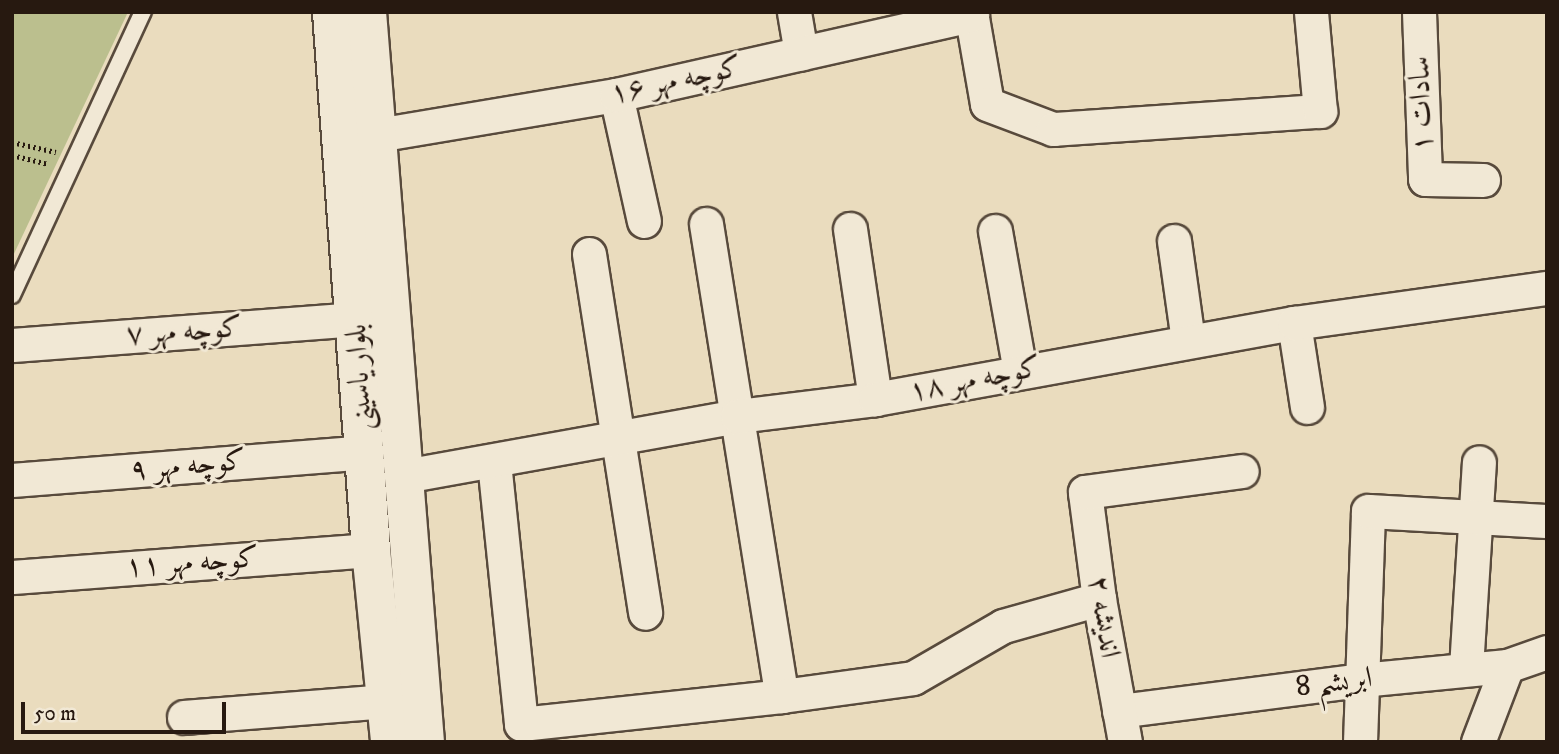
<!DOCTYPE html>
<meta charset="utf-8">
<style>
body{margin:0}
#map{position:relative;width:1559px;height:754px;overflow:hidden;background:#eadcbe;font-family:"IM FELL DW Pica",Amiri,serif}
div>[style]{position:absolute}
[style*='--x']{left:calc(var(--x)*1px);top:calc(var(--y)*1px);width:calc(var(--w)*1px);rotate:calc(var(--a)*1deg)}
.green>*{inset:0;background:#bbbf8e}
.path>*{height:4.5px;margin-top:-2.25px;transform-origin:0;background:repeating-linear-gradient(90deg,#271910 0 2px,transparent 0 5.5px)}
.roads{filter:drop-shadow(2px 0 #584a3c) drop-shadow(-2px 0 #584a3c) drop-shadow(0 2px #584a3c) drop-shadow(0 -2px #584a3c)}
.service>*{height:16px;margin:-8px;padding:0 8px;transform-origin:8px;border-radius:8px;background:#f1e8d5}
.minor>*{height:33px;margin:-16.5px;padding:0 16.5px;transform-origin:16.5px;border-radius:16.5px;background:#f1e8d5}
.secondary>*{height:38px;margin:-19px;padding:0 19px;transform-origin:19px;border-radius:19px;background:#f1e8d5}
span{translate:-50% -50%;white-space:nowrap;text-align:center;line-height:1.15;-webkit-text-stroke:6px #f1e8d5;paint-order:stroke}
.street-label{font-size:30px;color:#271910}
.frame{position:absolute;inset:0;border:14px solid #271910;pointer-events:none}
.scale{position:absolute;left:21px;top:702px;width:205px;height:32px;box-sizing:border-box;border:4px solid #271910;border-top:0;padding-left:9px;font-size:21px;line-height:24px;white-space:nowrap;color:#271910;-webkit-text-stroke:5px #f1e8d5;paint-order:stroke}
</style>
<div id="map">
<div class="green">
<i style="clip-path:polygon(12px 12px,128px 12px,12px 258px)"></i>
</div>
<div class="path">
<i style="--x:12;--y:142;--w:45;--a:12.8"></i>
<i style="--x:12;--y:155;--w:38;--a:14"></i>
</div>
<div class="roads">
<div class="service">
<i style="--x:12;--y:295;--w:312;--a:-65.2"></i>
</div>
<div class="minor">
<i style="--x:794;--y:12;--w:42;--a:80.3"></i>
<i style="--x:971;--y:12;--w:93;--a:80.1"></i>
<i style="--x:987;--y:104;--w:71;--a:20.7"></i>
<i style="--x:1053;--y:129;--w:268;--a:-3.9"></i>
<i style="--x:1320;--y:111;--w:99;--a:-95.2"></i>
<i style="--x:1419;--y:12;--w:167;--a:87.9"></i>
<i style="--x:1425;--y:179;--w:58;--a:1"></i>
<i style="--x:616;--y:95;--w:129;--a:77.5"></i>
<i style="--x:377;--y:135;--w:242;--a:-9.5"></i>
<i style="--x:616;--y:95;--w:365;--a:-12.7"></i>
<i style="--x:706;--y:224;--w:478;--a:80.9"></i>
<i style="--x:850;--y:229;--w:172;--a:81.6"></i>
<i style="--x:995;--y:231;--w:142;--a:79.9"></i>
<i style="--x:1174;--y:241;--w:101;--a:82"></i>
<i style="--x:589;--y:254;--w:363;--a:81.1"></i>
<i style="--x:1294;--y:323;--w:85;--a:81.2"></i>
<i style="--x:12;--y:345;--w:346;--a:-4.3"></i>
<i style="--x:494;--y:462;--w:263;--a:84.1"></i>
<i style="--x:521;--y:724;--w:262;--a:-6.1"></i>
<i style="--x:782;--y:696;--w:132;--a:-7.8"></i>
<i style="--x:913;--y:678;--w:104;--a:-30"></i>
<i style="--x:1003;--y:626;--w:100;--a:-15.7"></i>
<i style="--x:404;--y:476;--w:338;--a:-10.2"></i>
<i style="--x:737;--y:416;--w:139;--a:-7"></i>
<i style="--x:875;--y:399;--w:426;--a:-10.3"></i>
<i style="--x:1294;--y:323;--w:255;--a:-7.9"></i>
<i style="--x:12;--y:480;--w:353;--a:-4.5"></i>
<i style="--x:12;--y:577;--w:360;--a:-4.3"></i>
<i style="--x:1466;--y:668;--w:206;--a:-86.4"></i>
<i style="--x:1119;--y:711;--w:244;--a:-7.3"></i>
<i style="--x:1361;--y:680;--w:147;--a:-5.5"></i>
<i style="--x:1507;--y:666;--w:42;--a:-19.3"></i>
<i style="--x:184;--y:717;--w:203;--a:-4.5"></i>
<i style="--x:1125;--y:742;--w:145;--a:-100.3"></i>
<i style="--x:1099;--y:599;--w:108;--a:-97.5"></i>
<i style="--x:1085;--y:492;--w:158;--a:-7.6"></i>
<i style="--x:1360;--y:742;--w:231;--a:-88"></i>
<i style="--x:1368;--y:511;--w:179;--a:3.2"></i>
<i style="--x:1478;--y:742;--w:81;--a:-69.1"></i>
</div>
<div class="secondary">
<i style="--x:332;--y:12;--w:539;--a:85.85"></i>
<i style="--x:371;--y:550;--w:193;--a:84.3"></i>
<i style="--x:367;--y:12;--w:732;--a:85.46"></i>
</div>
</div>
<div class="street-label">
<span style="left:676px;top:81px;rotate:-12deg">کوچه مهر ۱۶</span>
<span style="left:1422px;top:104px;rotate:-92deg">سادات ۱</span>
<span style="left:184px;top:332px;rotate:-4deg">کوچه مهر ۷</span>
<span style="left:360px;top:377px;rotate:-93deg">بلوار یاسینی</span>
<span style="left:975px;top:380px;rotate:-11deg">کوچه مهر ۱۸</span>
<span style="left:188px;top:466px;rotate:-5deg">کوچه مهر ۹</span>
<span style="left:192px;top:563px;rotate:-4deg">کوچه مهر ۱۱</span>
<span style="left:1103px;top:617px;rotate:81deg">اندیشه ۲</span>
<span style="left:1334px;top:683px;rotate:-7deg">ابریشم 8</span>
</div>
<div class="frame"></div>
<div class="scale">50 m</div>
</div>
